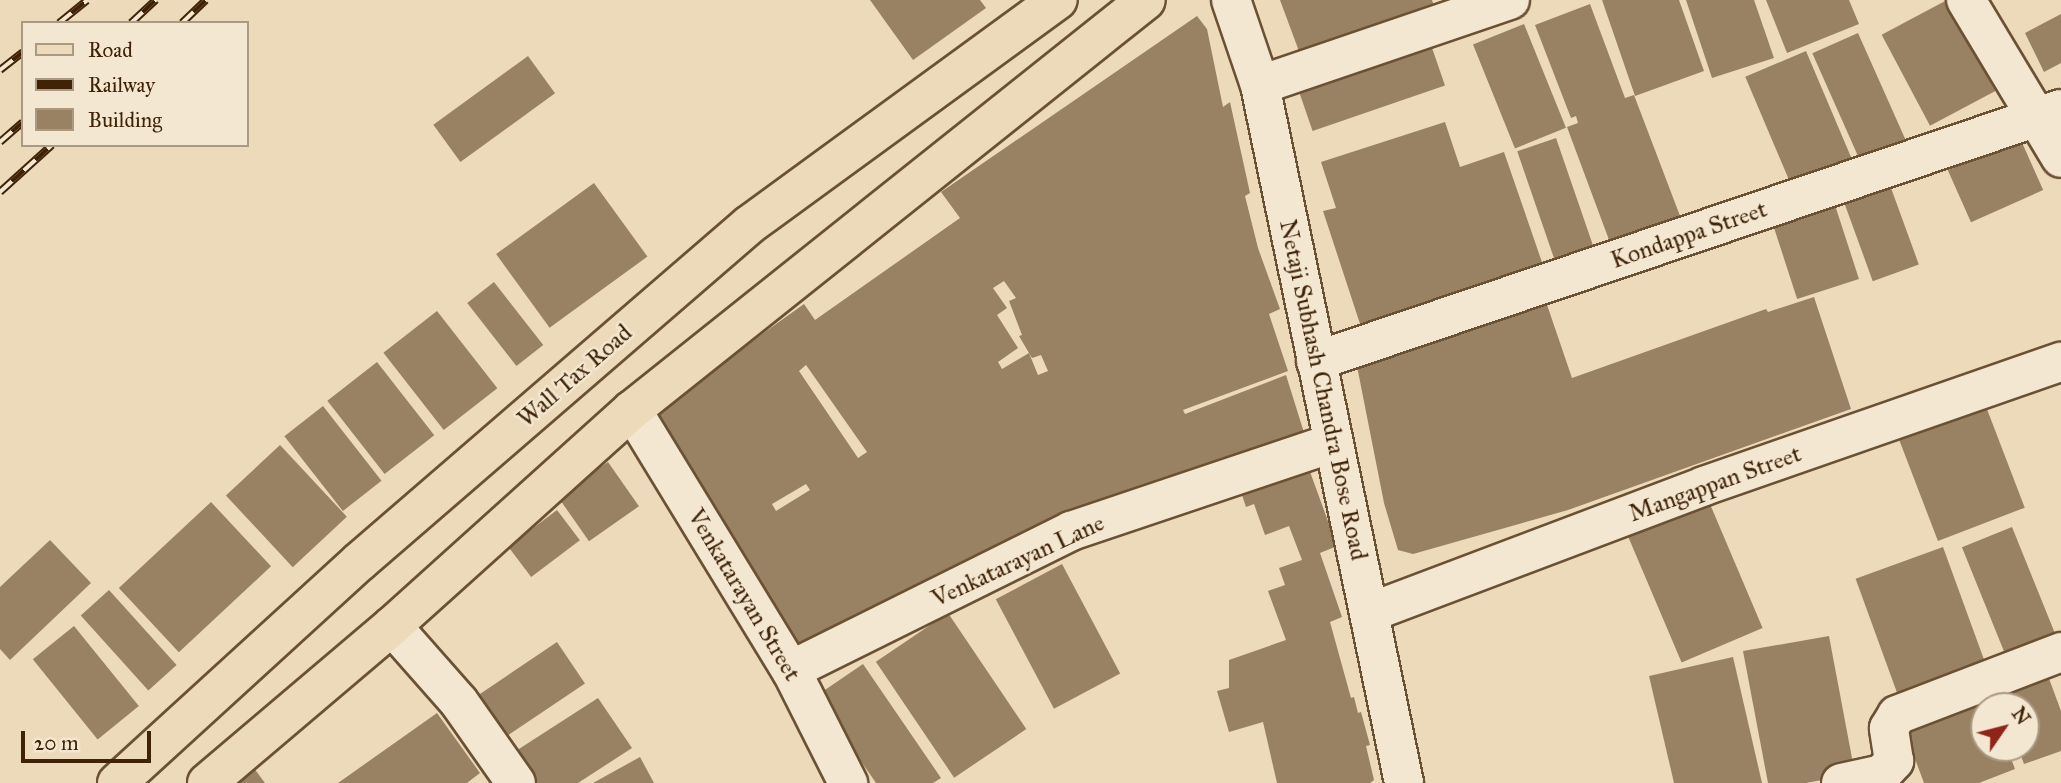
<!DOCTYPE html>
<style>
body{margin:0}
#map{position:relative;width:2061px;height:783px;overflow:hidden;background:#ecdaba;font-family:"IM FELL Great Primer",serif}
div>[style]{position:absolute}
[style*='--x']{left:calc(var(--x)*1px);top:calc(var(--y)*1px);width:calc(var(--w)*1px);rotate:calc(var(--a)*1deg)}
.building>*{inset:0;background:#998264;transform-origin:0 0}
.roads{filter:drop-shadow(2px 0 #6b5134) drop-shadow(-2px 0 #6b5134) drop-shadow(0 2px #6b5134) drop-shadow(0 -2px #6b5134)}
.minor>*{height:38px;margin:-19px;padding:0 19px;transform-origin:19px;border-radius:19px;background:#f3e7d2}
.major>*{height:38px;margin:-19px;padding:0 19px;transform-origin:19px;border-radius:19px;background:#ecdaba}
.rail>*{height:8px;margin-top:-4px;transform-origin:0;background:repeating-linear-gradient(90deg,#f3e7d2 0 16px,#402307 0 32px);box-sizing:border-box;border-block:2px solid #402307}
span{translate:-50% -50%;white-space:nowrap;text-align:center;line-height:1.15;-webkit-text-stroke:5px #f3e7d2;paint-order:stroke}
.street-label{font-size:24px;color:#402307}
.legend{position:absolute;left:21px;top:21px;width:228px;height:126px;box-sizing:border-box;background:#f3e7d2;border:2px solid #ab9981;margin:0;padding:9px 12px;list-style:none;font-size:21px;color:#402307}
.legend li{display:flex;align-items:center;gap:14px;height:35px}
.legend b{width:35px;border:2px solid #ab9981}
.north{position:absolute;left:1970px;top:692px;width:70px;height:70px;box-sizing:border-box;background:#f3e7d2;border:2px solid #ab9981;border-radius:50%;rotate:55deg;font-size:19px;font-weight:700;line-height:28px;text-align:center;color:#402307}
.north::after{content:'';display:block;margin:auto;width:24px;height:32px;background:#8f2418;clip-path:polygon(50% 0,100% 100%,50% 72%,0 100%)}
.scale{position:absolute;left:21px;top:731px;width:130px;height:32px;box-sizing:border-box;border:4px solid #402307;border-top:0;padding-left:9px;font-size:21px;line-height:24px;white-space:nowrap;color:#402307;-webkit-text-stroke:5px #f3e7d2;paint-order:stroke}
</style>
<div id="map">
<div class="building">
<i style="clip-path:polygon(870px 0,980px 0,986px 8px,913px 60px)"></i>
<i style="clip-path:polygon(1280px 0,1432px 0,1434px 6px,1300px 54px)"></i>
<i style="clip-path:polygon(1602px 0,1679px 0,1704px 71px,1635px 96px)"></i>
<i style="clip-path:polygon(1686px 0,1754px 0,1774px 58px,1712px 78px)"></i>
<i style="clip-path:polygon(1766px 0,1849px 0,1859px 24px,1787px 53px)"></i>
<i style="left:1947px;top:0;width:103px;height:74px;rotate:62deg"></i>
<i style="clip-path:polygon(1590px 4px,1625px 98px,1634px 95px,1685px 229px,1615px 256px,1567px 127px,1578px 123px,1576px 116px,1571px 118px,1535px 25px)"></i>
<i style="clip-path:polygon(2061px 14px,2061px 63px,2044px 72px,2025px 33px)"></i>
<i style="clip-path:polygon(evenodd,1197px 16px,1207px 29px,1223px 107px,1230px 102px,1250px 193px,1245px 196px,1258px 248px,1280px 309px,1269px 314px,1288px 371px,1183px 410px,1185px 414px,1286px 375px,1306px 439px,795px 653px,648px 425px,723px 362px,804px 304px,815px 320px,960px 218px,941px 192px,1197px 16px,1004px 281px,1016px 298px,1009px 301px,1022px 335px,1019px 336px,1029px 353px,1002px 369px,998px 362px,1018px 348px,997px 315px,1007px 308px,993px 288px,1004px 281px,1197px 16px,1029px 353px,1032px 358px,1041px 355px,1048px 371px,1038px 375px,1029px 353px,1197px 16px,806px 365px,867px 452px,858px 458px,799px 371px,806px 365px,1197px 16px,806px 484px,810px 490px,776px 511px,772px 504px,806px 484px)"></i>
<i style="left:1524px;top:24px;width:112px;height:55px;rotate:68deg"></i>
<i style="left:1858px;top:33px;width:121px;height:50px;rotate:66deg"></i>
<i style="left:1430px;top:42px;width:46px;height:140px;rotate:71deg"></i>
<i style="left:1806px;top:51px;width:120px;height:66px;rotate:67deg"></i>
<i style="left:528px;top:56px;width:46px;height:117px;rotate:54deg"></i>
<i style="clip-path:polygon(1445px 122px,1460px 167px,1504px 152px,1545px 271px,1364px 336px,1323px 211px,1336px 208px,1321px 162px)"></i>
<i style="left:1556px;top:138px;width:129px;height:41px;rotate:71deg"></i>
<i style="left:2020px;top:138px;width:57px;height:79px;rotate:66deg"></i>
<i style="left:1887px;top:177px;width:93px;height:49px;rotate:70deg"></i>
<i style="left:594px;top:183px;width:91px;height:121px;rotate:54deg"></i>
<i style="left:1833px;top:199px;width:84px;height:65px;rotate:72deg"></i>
<i style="left:494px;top:282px;width:80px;height:34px;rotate:52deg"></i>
<i style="clip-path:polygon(1543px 293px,1572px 378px,1766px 309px,1768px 312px,1814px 297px,1851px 409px,1568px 510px,1413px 554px,1398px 550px,1384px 503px,1355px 356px)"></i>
<i style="left:437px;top:311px;width:98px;height:68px;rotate:52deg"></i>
<i style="left:377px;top:362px;width:93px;height:63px;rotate:52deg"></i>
<i style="left:1985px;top:404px;width:111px;height:93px;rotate:69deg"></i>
<i style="left:323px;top:406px;width:95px;height:49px;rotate:52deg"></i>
<i style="left:280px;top:445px;width:98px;height:74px;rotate:47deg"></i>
<i style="clip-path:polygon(1305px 458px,1337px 546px,1320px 553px,1342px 617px,1330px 622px,1351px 698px,1354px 697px,1358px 713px,1361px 712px,1370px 745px,1366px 746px,1374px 780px,1370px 783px,1277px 783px,1263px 722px,1229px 732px,1217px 691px,1229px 688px,1229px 660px,1286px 640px,1268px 591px,1285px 585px,1279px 568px,1302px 560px,1289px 526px,1265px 535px,1254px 504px,1246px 507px,1238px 483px)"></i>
<i style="left:608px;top:462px;width:54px;height:61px;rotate:55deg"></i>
<i style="left:1704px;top:490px;width:150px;height:88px;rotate:67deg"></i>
<i style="left:211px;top:502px;width:88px;height:126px;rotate:47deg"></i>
<i style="left:557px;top:510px;width:38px;height:61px;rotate:53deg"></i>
<i style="left:2012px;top:527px;width:130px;height:54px;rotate:68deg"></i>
<i style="clip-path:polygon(50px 540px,91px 583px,10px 660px,0 649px,0 587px)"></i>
<i style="left:1943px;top:547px;width:123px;height:93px;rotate:70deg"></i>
<i style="left:1062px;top:564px;width:124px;height:75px;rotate:62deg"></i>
<i style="left:109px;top:590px;width:101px;height:38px;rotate:48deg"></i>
<i style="left:948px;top:613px;width:140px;height:87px;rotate:56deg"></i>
<i style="left:74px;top:626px;width:103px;height:53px;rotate:51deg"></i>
<i style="clip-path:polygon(1829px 636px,1855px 774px,1806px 783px,1768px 783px,1743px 651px)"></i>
<i style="left:557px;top:642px;width:50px;height:109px;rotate:56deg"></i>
<i style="clip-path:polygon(1733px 657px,1762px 783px,1674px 783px,1649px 676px)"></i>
<i style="clip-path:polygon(863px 664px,941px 778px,933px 783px,876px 783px,816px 696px)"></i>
<i style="clip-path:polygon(2044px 665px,2061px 711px,2061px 751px,2024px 764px,2018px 748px,2026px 748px,2026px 706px,2004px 706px,1995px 682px)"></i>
<i style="clip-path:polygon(1985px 692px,1990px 706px,1984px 706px,1984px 748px,2007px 748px,2015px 769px,1979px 783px,1924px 783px,1902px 724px)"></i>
<i style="clip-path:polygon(598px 698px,632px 748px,578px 783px,521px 783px,505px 758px)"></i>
<i style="clip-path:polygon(437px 713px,480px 773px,467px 783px,338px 783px)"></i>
<i style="clip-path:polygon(640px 757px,654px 783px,593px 783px)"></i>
<i style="clip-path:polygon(253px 767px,265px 783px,232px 783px)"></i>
</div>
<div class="roads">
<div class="minor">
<i style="--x:1231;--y:0;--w:90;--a:71.2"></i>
<i style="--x:1260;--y:85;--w:713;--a:78.34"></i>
<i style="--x:1966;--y:0;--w:184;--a:59"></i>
<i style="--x:1260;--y:85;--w:264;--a:-18.8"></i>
<i style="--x:1316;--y:361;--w:786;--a:-18.69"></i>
<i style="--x:632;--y:410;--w:305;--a:58.6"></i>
<i style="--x:791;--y:670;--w:127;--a:63.2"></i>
<i style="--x:1371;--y:612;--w:356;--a:-20.7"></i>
<i style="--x:1704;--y:486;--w:378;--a:-19.2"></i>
<i style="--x:392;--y:626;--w:101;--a:48.6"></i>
<i style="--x:459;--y:702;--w:99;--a:54.9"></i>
<i style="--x:791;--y:670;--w:313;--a:-26.4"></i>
<i style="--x:1071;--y:531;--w:275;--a:-18.6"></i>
<i style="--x:1841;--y:783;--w:42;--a:-12.4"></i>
<i style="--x:1882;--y:774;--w:18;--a:-47"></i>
<i style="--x:1894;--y:761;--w:33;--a:-99"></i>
<i style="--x:1889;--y:728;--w:15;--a:-58"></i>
<i style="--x:1897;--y:715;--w:176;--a:-21"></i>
</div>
<div class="major">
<i style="--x:117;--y:783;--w:328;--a:-42.4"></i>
<i style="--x:359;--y:562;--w:515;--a:-40.83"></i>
<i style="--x:749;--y:225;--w:382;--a:-36.1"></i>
<i style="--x:207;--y:783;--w:243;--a:-40.3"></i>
<i style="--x:392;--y:626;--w:323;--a:-42"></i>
<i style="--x:632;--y:410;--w:657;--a:-38.58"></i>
</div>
</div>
<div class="rail">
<i style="--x:59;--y:23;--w:36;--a:-39"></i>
<i style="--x:131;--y:23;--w:34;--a:-43"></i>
<i style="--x:182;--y:23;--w:33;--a:-44"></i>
<i style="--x:0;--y:70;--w:29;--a:-38"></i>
<i style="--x:0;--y:142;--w:30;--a:-41"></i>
<i style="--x:0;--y:192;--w:70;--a:-42.1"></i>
</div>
<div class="street-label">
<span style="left:1689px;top:235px;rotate:-19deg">Kondappa Street</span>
<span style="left:575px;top:376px;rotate:-41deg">Wall Tax Road</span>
<span style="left:1323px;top:390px;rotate:78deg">Netaji Subhash Chandra Bose Road</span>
<span style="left:1715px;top:484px;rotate:-20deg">Mangappan Street</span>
<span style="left:1018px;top:561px;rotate:-25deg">Venkatarayan Lane</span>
<span style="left:744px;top:595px;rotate:59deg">Venkatarayan Street</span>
</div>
<ul class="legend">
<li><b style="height:9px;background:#ecdaba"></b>Road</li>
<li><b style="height:9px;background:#402307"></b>Railway</li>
<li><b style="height:19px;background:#998264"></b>Building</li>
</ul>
<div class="north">N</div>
<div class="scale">20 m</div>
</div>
